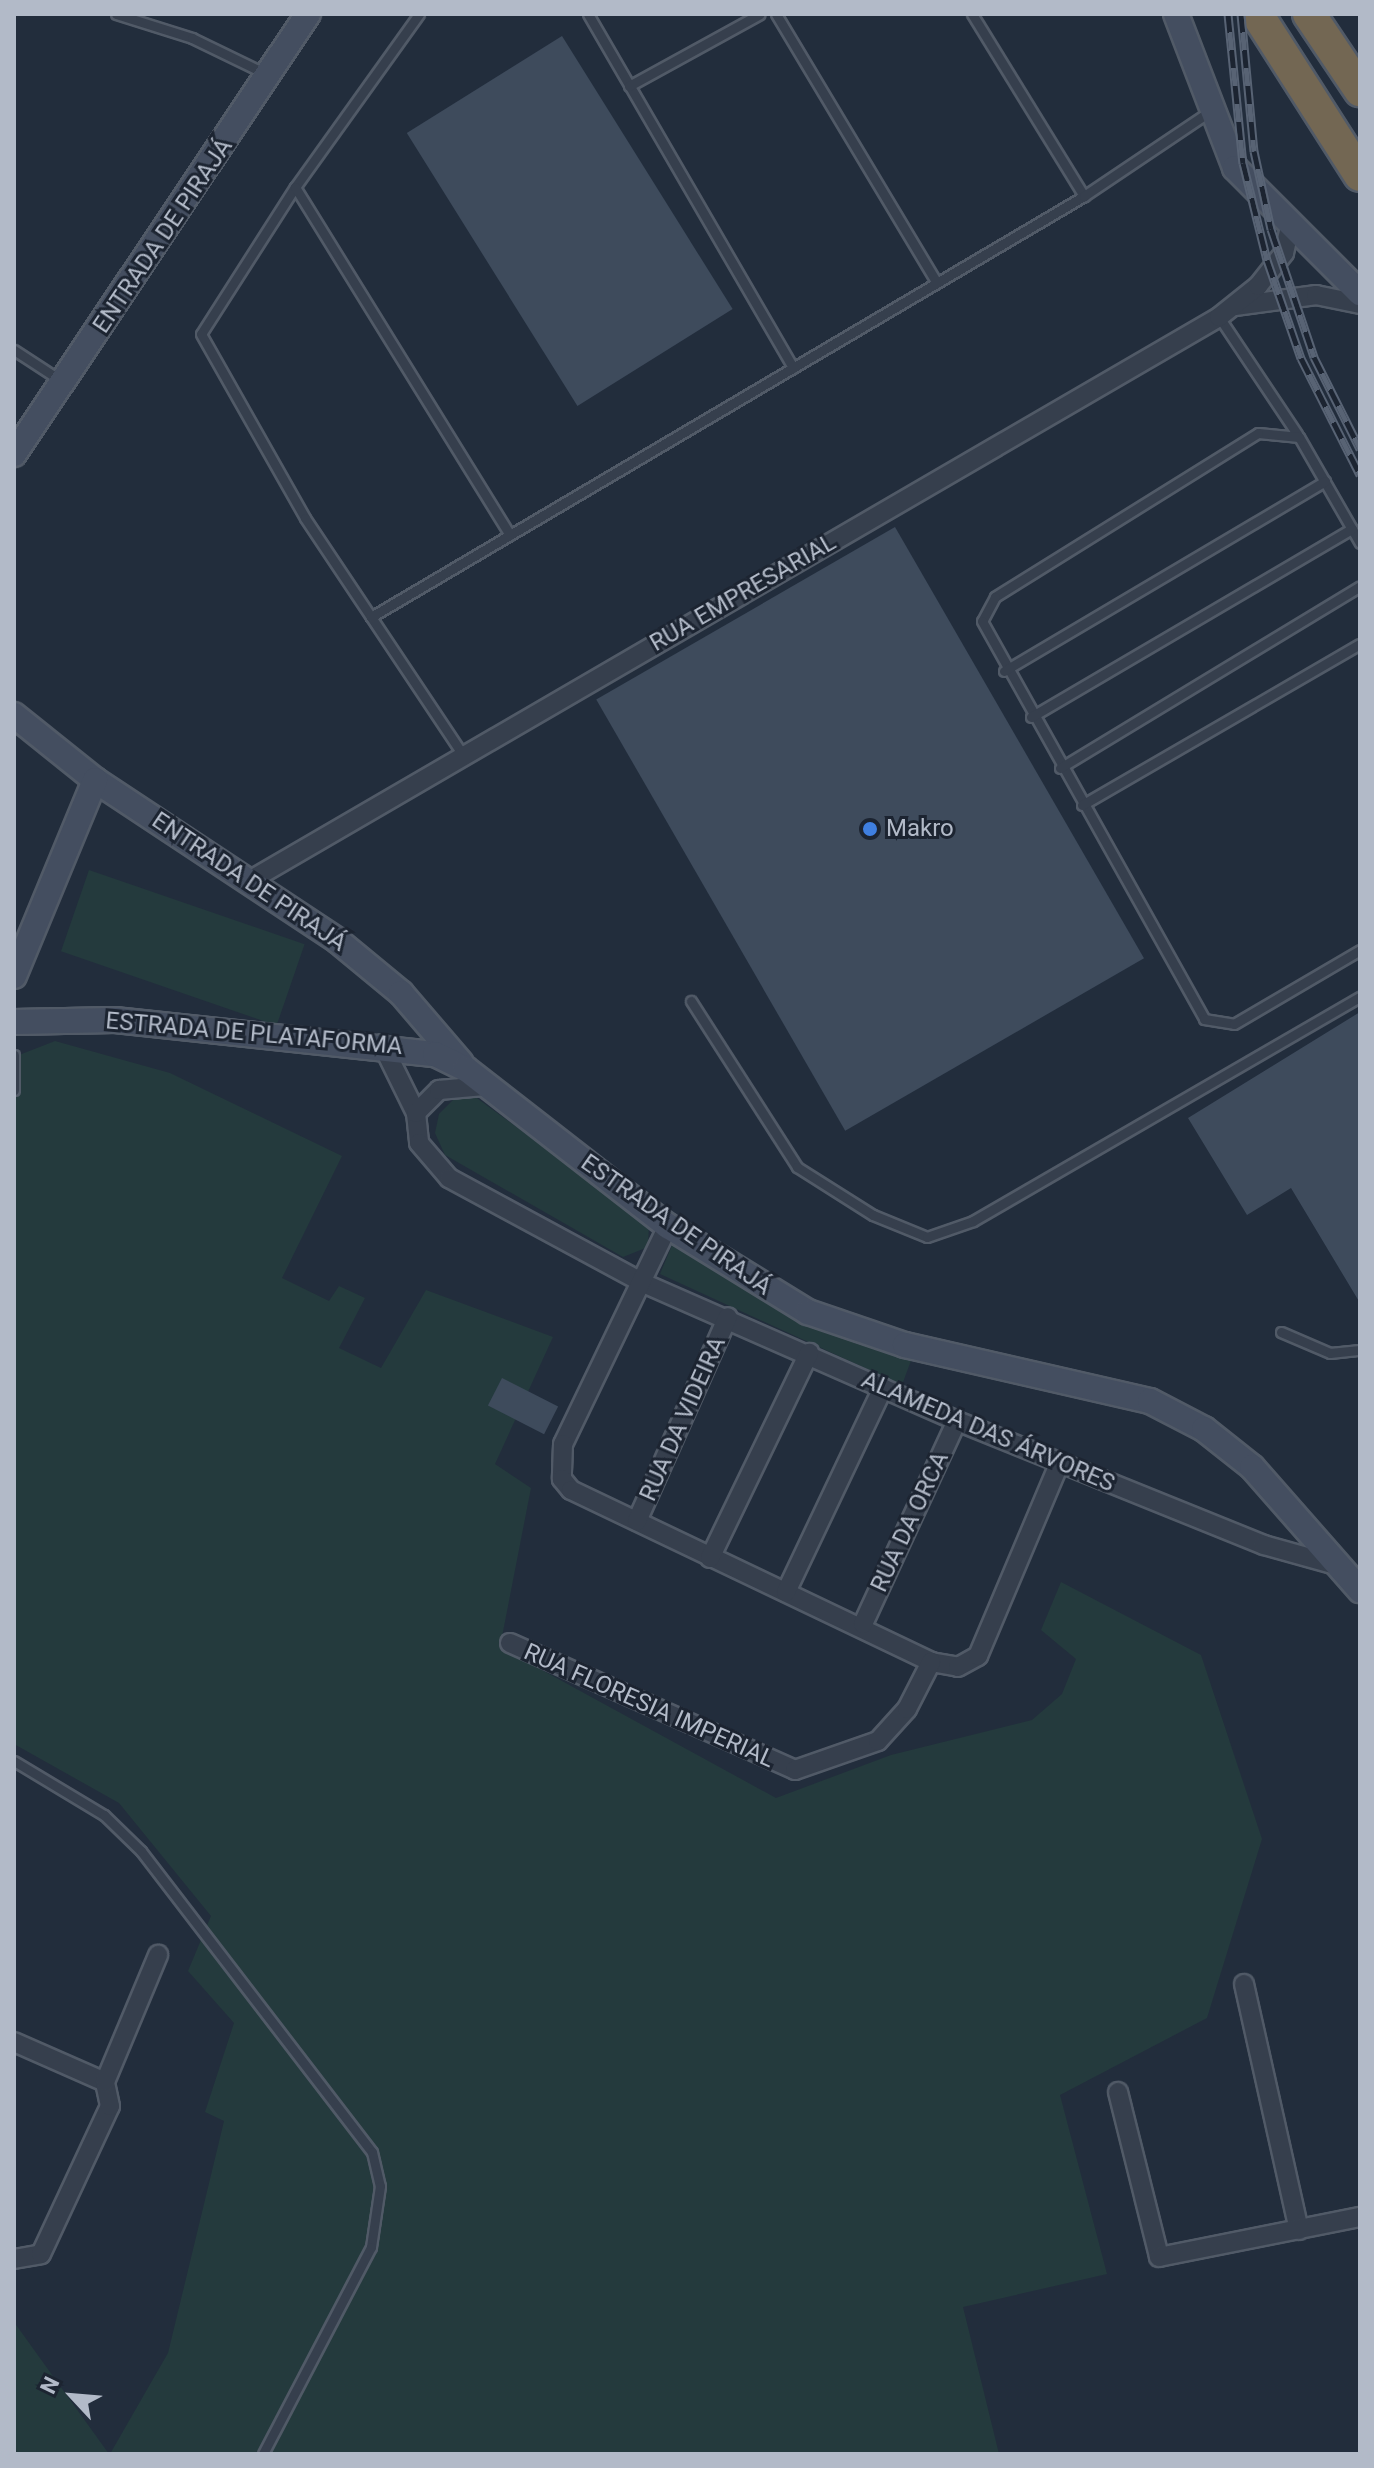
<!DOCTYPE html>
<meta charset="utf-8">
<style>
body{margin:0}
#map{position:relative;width:1374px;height:2468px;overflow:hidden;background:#222d3c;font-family:Roboto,sans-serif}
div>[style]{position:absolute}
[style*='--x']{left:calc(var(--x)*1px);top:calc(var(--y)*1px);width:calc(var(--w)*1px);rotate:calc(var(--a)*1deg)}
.green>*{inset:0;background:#243a3d;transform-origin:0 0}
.building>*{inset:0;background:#3e4b5c;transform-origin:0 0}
.roads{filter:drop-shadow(2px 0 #515a67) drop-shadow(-2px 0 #515a67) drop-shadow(0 2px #515a67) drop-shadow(0 -2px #515a67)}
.lane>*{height:9px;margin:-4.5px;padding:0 4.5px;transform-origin:4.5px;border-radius:4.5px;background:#363f4d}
.street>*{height:18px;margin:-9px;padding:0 9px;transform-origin:9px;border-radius:9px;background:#363f4d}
.secondary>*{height:24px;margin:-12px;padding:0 12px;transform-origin:12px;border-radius:12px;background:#444e60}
.highway>*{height:32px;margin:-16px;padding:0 16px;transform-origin:16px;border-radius:16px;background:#736753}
.rail>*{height:9px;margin-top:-4.5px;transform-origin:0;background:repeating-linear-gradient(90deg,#1c2431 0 18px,#586374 0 36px);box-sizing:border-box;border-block:2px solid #586374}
.dots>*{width:22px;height:22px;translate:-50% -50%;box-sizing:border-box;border:4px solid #1c2431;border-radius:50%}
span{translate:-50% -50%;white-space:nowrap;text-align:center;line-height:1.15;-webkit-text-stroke:6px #1c2431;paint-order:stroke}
.street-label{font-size:24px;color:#b2bac8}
.poi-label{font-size:24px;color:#b2bac8}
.left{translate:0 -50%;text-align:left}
.frame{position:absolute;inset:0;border:16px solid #b2bac8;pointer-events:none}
.north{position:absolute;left:32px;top:2356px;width:80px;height:80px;-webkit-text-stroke:6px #1c2431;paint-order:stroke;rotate:296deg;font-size:22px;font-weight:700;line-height:32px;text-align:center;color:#b2bac8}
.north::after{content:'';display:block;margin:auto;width:28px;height:36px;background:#b2bac8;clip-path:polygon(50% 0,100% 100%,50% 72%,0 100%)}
</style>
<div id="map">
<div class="green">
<i style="left:89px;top:870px;width:228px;height:86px;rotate:19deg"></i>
<i style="clip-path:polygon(55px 1041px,170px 1073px,342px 1156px,282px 1278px,329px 1301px,339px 1286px,365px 1298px,339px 1348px,381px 1368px,426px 1290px,553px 1337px,495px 1464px,531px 1488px,500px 1647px,776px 1798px,891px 1755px,1032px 1720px,1062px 1694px,1076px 1659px,1041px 1630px,1061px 1582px,1201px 1655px,1262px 1839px,1207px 2018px,1060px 2095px,1107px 2274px,963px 2307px,999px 2454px,110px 2454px,168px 2353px,224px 2121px,205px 2112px,234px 2023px,188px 1971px,211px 1916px,119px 1803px,14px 1744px,14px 1057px)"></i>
<i style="clip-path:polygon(474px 1096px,649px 1223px,648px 1247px,623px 1257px,445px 1155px,435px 1133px,439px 1114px,454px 1099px)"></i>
<i style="clip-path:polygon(673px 1243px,801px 1321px,912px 1358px,902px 1385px,660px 1274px)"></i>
<i style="clip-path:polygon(14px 2322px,109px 2454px,110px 2454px,14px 2454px)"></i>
</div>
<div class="building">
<i style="left:562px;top:36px;width:322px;height:183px;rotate:58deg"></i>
<i style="left:895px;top:527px;width:498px;height:345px;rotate:60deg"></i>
<i style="clip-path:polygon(1360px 1012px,1360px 1303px,1291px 1188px,1247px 1215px,1188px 1118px)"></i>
<i style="left:502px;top:1378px;width:63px;height:31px;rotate:27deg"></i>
</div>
<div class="roads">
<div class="lane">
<i style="--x:116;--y:14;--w:80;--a:17.5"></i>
<i style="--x:192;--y:38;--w:82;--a:25.9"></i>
<i style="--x:419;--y:14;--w:213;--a:125.6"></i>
<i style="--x:295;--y:187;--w:174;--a:122.6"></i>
<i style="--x:201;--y:334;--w:211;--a:60.5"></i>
<i style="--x:305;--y:518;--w:286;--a:56.3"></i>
<i style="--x:588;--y:14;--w:409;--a:59.9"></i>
<i style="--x:776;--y:14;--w:313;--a:59.1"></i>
<i style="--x:972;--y:14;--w:214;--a:58.4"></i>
<i style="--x:629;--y:86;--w:149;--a:-28.8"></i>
<i style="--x:295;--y:187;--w:409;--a:58.3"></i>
<i style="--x:1219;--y:317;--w:141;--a:56.3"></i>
<i style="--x:14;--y:350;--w:55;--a:33.1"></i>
<i style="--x:1360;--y:543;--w:122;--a:-119.9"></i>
<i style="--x:1299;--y:437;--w:41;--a:-174.4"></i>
<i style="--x:1258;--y:433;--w:310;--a:148.1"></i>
<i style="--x:995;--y:597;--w:27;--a:118"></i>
<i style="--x:982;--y:621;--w:456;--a:60.8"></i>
<i style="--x:1204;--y:1019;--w:30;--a:9"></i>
<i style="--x:1234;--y:1024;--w:146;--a:-30.4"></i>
<i style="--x:371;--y:617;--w:828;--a:-30.56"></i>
<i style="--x:1084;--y:196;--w:151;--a:-33.9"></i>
<i style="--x:1004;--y:671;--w:373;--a:-30.6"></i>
<i style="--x:1031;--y:717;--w:372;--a:-30.4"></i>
<i style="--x:1060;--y:768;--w:351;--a:-31.2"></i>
<i style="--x:1082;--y:805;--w:321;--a:-30.1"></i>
<i style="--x:691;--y:1001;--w:197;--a:57.4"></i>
<i style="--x:797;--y:1167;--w:90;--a:32.3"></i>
<i style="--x:873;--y:1215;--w:58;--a:22.2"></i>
<i style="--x:927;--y:1237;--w:49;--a:-19.2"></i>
<i style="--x:973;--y:1221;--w:447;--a:-30.1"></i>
<i style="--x:14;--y:1055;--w:35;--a:90"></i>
<i style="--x:1281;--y:1332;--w:53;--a:23.2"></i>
<i style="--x:1330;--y:1353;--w:30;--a:-6"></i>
<i style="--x:14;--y:1761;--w:105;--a:31"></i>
<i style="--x:104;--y:1815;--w:52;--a:44.2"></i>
<i style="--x:141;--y:1851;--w:379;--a:52.5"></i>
<i style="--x:372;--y:2152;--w:35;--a:77"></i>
<i style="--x:380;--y:2186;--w:62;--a:98.4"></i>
<i style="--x:371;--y:2247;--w:233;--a:117.6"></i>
</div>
<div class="street">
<i style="--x:1235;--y:306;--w:82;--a:-7.7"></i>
<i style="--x:1316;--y:295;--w:45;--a:11.6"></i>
<i style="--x:251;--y:880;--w:1120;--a:-30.18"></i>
<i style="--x:1219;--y:317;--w:50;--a:-38.5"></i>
<i style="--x:1258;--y:286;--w:42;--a:-51.8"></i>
<i style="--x:1284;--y:253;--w:27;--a:-77"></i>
<i style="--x:382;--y:1044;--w:77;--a:63.8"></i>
<i style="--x:416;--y:1113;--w:30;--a:84"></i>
<i style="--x:419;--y:1143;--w:46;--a:49.4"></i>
<i style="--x:449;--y:1178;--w:221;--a:28.4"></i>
<i style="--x:643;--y:1283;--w:343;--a:23.7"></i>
<i style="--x:957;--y:1421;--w:331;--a:22"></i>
<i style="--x:1264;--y:1545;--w:78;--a:15.6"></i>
<i style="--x:416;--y:1113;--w:33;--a:-45"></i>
<i style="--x:439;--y:1090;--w:45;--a:-5.1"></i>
<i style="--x:668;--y:1226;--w:242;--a:115.7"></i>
<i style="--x:563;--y:1444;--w:35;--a:92"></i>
<i style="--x:562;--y:1479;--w:14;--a:51"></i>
<i style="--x:571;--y:1490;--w:399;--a:25.5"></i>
<i style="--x:931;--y:1662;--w:27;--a:10"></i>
<i style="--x:958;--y:1667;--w:23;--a:-29"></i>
<i style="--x:978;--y:1656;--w:208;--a:-67.1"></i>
<i style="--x:637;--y:1521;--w:223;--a:-66"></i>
<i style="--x:710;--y:1558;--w:228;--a:-64.2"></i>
<i style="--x:786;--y:1592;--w:226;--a:-64.6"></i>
<i style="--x:863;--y:1624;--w:224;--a:-65.2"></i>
<i style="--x:510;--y:1643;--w:312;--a:24"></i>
<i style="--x:795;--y:1770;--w:88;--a:-19.3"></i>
<i style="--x:878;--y:1741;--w:43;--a:-47.8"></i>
<i style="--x:907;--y:1709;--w:53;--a:-62.9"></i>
<i style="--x:1244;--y:1984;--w:252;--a:77.4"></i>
<i style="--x:14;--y:2042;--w:99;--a:23.7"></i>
<i style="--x:1118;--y:2092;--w:170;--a:76"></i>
<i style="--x:1159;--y:2257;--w:205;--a:-11.3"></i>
<i style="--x:14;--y:2259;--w:27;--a:-10"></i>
<i style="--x:41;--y:2254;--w:163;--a:-65"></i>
<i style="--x:110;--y:2106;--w:25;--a:-102"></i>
<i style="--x:105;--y:2082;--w:138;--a:-67.3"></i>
</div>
<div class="secondary">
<i style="--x:1176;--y:14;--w:165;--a:69"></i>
<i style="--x:1235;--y:168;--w:177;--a:45"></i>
<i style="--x:14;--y:454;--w:529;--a:-56.25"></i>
<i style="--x:14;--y:715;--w:104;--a:38.7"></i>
<i style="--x:95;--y:780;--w:291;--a:33.5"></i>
<i style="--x:338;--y:941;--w:82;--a:39.5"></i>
<i style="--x:401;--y:993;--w:92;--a:49.4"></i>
<i style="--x:14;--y:976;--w:212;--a:-67.5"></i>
<i style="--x:14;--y:1022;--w:101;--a:-1.1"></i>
<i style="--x:115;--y:1020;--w:322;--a:6.1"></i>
<i style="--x:435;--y:1054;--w:34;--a:26"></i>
<i style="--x:466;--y:1069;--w:256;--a:37.9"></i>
<i style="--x:668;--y:1226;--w:164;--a:31.6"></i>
<i style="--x:808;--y:1312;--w:102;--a:18.8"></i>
<i style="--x:905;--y:1345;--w:251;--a:12.9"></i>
<i style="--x:1150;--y:1401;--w:61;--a:27.4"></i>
<i style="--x:1204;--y:1429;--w:61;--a:38.4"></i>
<i style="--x:1252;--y:1467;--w:164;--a:48.7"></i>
</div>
<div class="highway">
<i style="--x:1257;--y:14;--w:191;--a:57.4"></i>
<i style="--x:1309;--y:14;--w:92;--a:56.1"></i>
</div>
</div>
<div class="rail">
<i style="--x:1228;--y:14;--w:150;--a:84.3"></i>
<i style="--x:1243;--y:163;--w:100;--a:76.1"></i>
<i style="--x:1267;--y:260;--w:104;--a:70.9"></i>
<i style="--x:1301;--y:358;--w:131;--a:63.2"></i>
<i style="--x:1241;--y:14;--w:138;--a:84.6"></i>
<i style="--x:1254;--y:151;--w:80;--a:77.7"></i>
<i style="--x:1271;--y:229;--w:135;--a:71.4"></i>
<i style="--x:1314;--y:357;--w:103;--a:63.4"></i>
</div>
<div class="dots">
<i style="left:870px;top:829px;background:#3f7fe0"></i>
</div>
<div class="street-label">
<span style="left:163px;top:236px;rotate:-56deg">ENTRADA DE PIRAJÁ</span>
<span style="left:743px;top:593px;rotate:-30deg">RUA EMPRESARIAL</span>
<span style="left:249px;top:882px;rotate:34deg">ENTRADA DE PIRAJÁ</span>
<span style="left:254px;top:1034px;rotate:5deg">ESTRADA DE PLATAFORMA</span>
<span style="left:676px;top:1225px;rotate:35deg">ESTRADA DE PIRAJÁ</span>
<span style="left:683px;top:1419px;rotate:-66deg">RUA DA VIDEIRA</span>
<span style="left:988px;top:1432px;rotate:23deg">ALAMEDA DAS ÁRVORES</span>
<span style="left:910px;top:1522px;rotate:-65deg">RUA DA ORCA</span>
<span style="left:649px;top:1706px;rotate:24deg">RUA FLORESIA IMPERIAL</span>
</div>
<div class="poi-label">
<span class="left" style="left:886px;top:829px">Makro</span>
</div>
<div class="frame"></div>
<div class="north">N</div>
</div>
